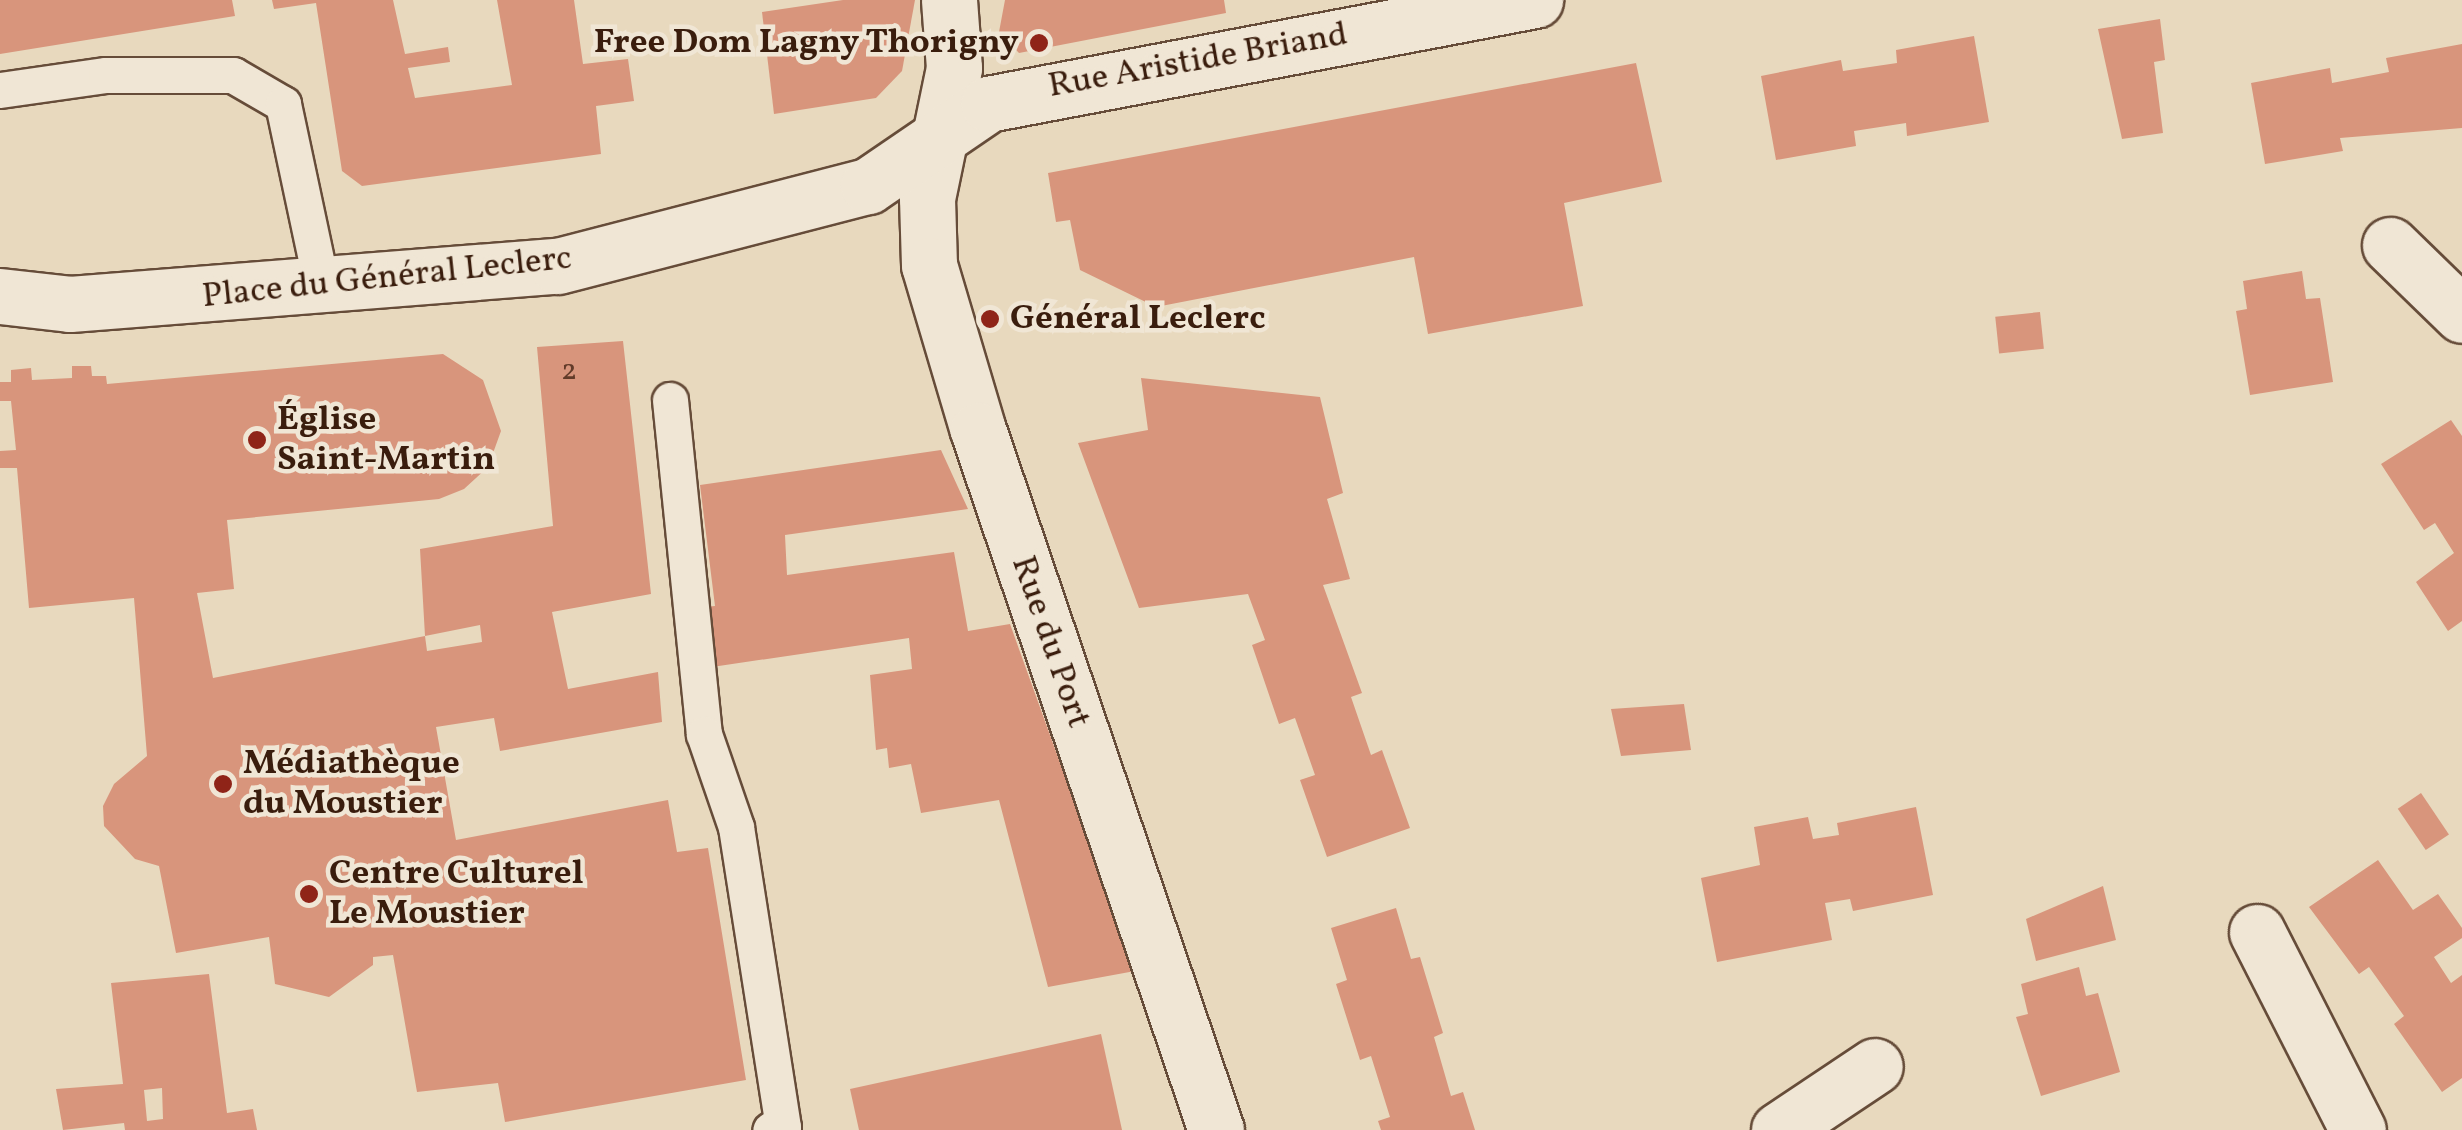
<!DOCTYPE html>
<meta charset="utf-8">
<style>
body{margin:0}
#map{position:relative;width:2462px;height:1130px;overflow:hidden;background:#e8d9be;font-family:Vollkorn,serif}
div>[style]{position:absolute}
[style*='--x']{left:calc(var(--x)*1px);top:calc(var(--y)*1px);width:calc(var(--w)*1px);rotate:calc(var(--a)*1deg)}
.building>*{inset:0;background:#d8957c;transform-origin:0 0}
.roads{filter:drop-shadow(2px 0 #664c39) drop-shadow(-2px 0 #664c39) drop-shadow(0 2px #664c39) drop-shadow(0 -2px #664c39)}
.service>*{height:35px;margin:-17.5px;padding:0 17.5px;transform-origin:17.5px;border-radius:17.5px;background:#f0e6d5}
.minor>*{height:55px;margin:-27.5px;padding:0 27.5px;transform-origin:27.5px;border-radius:27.5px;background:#f0e6d5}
.dots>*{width:28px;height:28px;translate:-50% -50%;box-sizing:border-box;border:5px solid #f0e6d5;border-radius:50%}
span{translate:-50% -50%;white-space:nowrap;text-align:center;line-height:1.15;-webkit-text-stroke:9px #f0e6d5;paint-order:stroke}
.number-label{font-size:30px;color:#623b29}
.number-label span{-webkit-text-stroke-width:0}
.poi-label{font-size:35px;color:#3a1d0d;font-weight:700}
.right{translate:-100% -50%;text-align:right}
.left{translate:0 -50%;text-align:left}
.street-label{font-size:35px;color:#3a1d0d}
</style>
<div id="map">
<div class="building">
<i style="clip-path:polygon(0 0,232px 0,235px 16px,0 54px)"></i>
<i style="clip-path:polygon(272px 0,393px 0,405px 54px,448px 47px,450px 62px,408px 68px,415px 98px,512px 85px,497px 0,574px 0,583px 64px,628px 59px,634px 101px,596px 106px,601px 154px,362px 186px,342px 171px,316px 3px,274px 9px)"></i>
<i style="clip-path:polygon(843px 0,915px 0,902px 71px,876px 98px,774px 114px,762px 12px)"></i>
<i style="clip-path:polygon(1005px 0,1224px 0,1226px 13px,1019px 53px,999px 32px)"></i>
<i style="clip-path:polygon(2160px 19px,2165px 60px,2154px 62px,2163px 133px,2122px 139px,2098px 29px)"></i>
<i style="clip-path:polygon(1974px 36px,1989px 122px,1907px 136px,1906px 123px,1854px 131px,1856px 146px,1776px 160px,1761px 76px,1841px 60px,1843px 71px,1897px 63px,1896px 50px)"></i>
<i style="clip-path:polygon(2462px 44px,2462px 128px,2340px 138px,2343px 151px,2265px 164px,2251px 83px,2330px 68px,2332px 83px,2389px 72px,2386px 58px)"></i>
<i style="clip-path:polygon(1636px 63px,1662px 182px,1564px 203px,1583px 306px,1428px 334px,1414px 257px,1156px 307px,1080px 270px,1070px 220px,1056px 222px,1048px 173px)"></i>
<i style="clip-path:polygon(2302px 271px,2306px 299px,2320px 298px,2333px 382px,2250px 395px,2236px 311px,2247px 309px,2243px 281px)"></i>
<i style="left:2040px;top:312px;width:37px;height:45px;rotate:84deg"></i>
<i style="clip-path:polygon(evenodd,623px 341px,651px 594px,552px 612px,568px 689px,658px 672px,662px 722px,500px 751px,494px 718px,436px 727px,456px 840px,668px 800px,677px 852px,708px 848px,746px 1080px,505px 1122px,498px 1083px,417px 1092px,393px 955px,373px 957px,373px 965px,329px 997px,275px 984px,269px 937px,176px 953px,159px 866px,135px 859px,104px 826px,103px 806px,114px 784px,147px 756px,134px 598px,29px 608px,17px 468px,0 468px,0 451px,16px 450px,11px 401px,0 401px,0 382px,11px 382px,11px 370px,31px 368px,32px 380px,72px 378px,72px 366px,91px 366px,92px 376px,106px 376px,107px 384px,443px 354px,483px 380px,501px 431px,488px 467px,464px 489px,439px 499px,227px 520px,234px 589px,197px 593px,213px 678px,425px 636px,420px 549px,553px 526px,537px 347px,623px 341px,480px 625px,482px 642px,427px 651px,425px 636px,480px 625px)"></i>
<i style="clip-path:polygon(1141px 378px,1320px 397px,1343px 493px,1327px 499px,1350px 579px,1323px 585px,1362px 693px,1351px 697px,1371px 755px,1382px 750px,1410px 828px,1327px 857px,1300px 780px,1315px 775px,1295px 718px,1279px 724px,1252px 645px,1265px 640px,1248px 594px,1139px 608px,1078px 443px,1148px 430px)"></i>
<i style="clip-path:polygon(2451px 420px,2462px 436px,2462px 621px,2448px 631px,2416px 582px,2454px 553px,2435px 523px,2424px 530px,2381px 464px)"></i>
<i style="clip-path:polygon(941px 450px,968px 509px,785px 535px,787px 575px,954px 552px,968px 631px,1010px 624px,1135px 971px,1048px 987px,999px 800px,921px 813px,911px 764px,889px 768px,887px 748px,876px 750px,870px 675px,912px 669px,909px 638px,712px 667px,704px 607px,715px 606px,700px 485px)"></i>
<i style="clip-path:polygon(1684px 704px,1691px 750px,1621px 756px,1611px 709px)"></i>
<i style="left:2421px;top:793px;width:50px;height:28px;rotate:56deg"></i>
<i style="clip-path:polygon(1916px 807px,1933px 895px,1853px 911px,1850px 899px,1825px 903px,1832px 940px,1717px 962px,1701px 878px,1760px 865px,1754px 827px,1808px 817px,1813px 839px,1839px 835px,1837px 823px)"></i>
<i style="clip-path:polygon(2378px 860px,2413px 910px,2438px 894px,2462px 928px,2462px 938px,2434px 957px,2451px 983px,2462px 975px,2462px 1078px,2442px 1092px,2394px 1024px,2404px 1016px,2369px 967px,2359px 974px,2309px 907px)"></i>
<i style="clip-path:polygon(2103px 886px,2116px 940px,2036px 961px,2026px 919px)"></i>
<i style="clip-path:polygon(1396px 908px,1411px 959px,1420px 957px,1443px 1033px,1434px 1037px,1451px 1096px,1463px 1092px,1475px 1130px,1381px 1130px,1378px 1121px,1390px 1117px,1371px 1056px,1360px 1060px,1336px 984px,1347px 980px,1331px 928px)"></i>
<i style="clip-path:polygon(2079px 967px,2086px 996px,2098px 993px,2120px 1072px,2041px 1096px,2016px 1017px,2028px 1014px,2021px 984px)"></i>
<i style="clip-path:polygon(evenodd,209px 974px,227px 1113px,253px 1109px,257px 1130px,125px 1130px,124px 1123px,63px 1130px,56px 1089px,123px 1084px,111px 983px,209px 974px,162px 1088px,163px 1119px,147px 1121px,144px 1090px,162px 1088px)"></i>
<i style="clip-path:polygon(1101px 1034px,1122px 1130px,859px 1130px,850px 1089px)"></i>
</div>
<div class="roads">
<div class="service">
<i style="--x:0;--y:90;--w:107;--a:-8.1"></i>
<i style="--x:106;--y:75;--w:127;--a:0"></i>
<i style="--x:233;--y:75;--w:58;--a:30.1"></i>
<i style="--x:283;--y:104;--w:187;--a:78"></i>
<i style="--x:670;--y:400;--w:336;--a:84.2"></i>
<i style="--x:704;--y:734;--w:98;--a:71"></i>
<i style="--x:736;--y:827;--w:304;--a:81.1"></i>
<i style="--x:783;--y:1127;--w:13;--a:167"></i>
</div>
<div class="minor">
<i style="--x:949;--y:0;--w:68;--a:85.8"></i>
<i style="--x:954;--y:68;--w:133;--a:101.7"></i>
<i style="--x:927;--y:198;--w:67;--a:88.3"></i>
<i style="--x:929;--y:265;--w:172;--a:73.5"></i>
<i style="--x:978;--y:430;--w:739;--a:71.22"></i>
<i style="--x:2390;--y:245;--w:100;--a:44.2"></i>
<i style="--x:0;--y:296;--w:70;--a:6.5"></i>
<i style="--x:70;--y:304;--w:489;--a:-4.5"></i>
<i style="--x:558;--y:266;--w:320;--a:-14.5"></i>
<i style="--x:868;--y:186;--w:145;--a:-34.3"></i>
<i style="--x:988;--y:104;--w:557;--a:-10.77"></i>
<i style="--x:2257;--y:932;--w:222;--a:63"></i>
<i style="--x:1779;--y:1130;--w:115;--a:-33.7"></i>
</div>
</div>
<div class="dots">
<i style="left:1039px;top:43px;background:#8f2418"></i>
<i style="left:990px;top:319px;background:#8f2418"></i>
<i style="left:257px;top:440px;background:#8f2418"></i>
<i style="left:223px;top:784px;background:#8f2418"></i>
<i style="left:309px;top:894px;background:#8f2418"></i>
</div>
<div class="number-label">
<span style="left:569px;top:371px">2</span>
</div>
<div class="poi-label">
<span class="right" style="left:1019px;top:43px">Free Dom Lagny Thorigny</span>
<span class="left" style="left:1010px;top:319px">Général Leclerc</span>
<span class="left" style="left:277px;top:440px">Église<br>Saint-Martin</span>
<span class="left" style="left:243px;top:784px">Médiathèque<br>du Moustier</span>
<span class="left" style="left:329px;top:894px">Centre Culturel<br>Le Moustier</span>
</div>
<div class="street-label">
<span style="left:1198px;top:61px;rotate:-10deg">Rue Aristide Briand</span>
<span style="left:387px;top:278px;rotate:-6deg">Place du Général Leclerc</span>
<span style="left:1050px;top:642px;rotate:71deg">Rue du Port</span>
</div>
</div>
